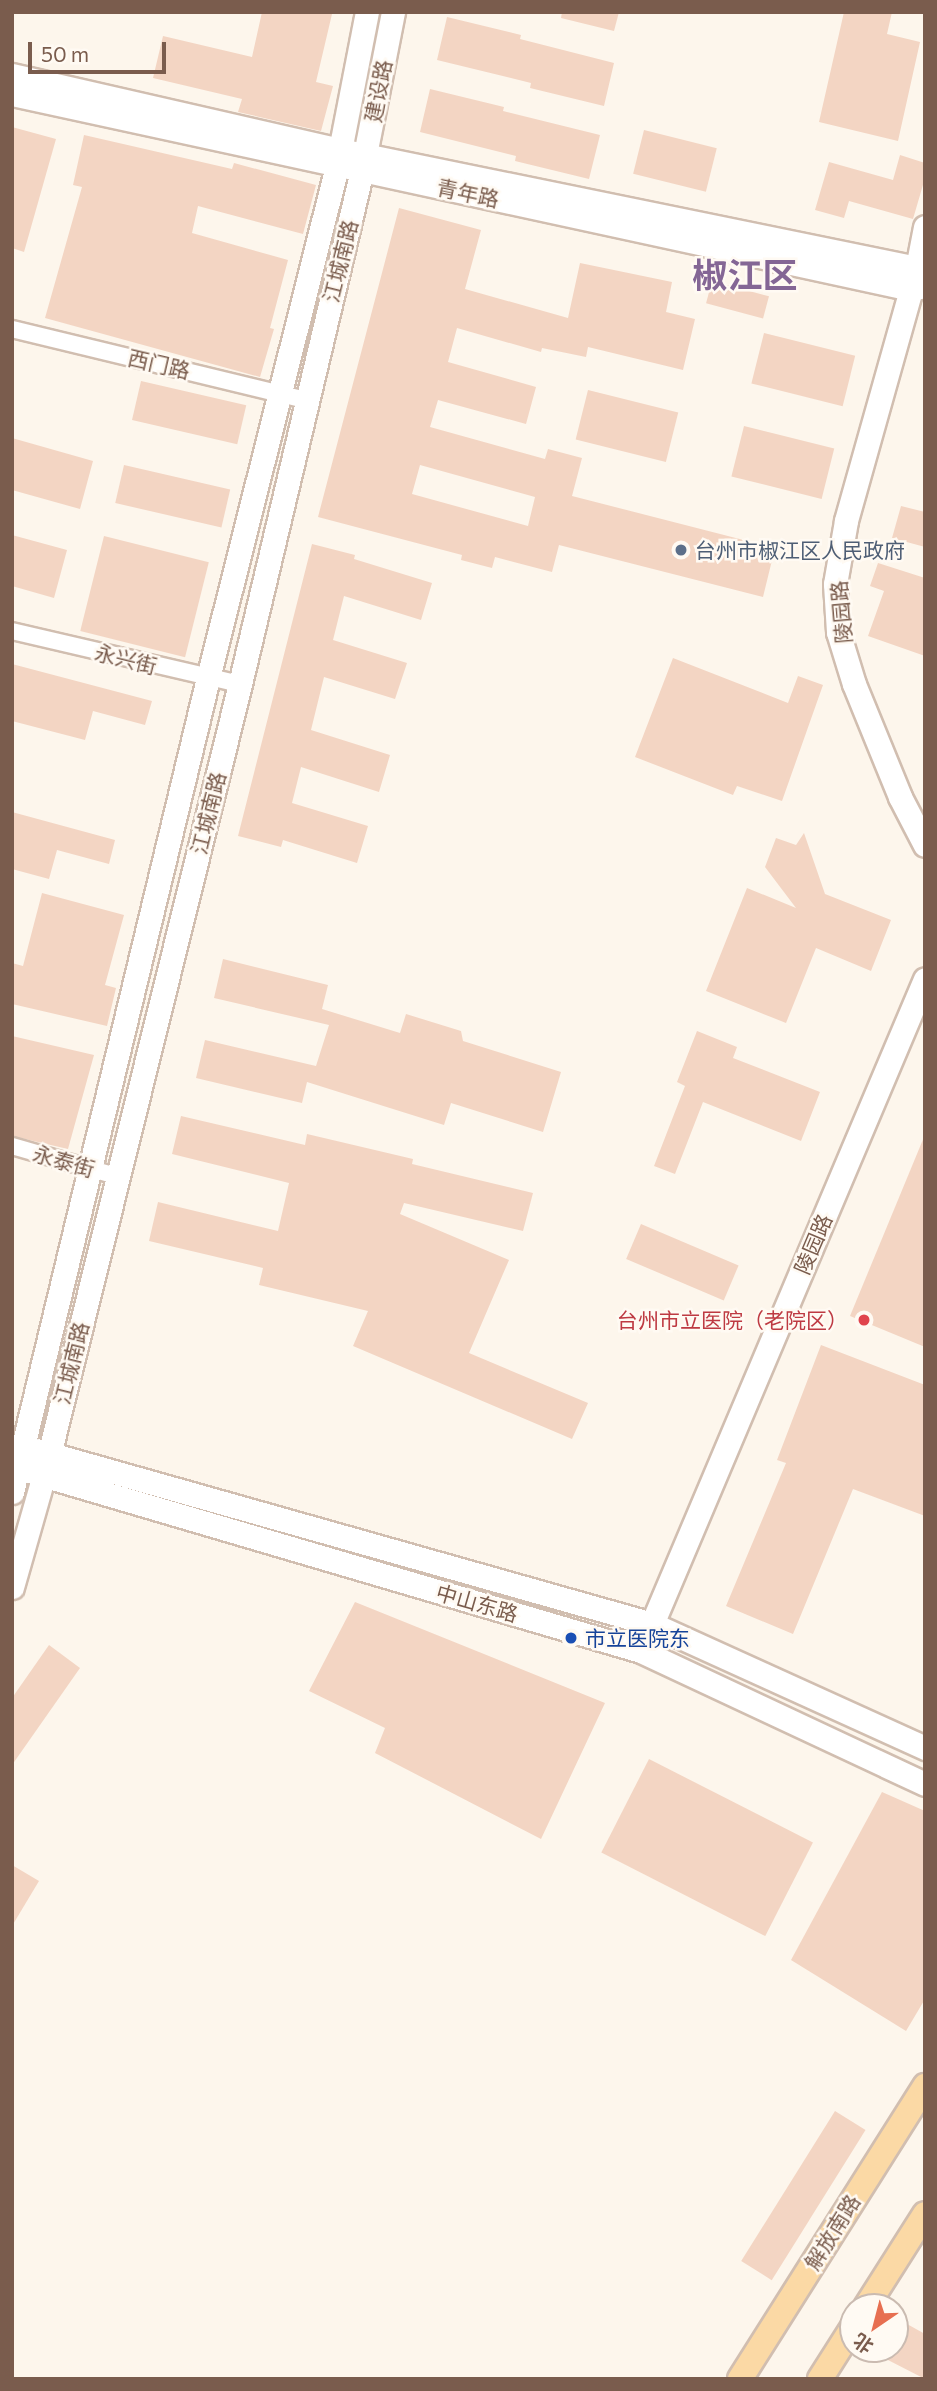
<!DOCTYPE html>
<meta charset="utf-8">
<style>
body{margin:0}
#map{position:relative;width:937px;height:2391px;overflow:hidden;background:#fdf6ec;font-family:Commissioner,"Noto Sans SC",sans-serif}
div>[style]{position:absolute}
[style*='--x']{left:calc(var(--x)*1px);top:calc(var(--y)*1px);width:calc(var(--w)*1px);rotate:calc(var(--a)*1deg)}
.building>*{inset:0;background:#f3d5c3;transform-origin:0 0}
.roads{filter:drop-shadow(2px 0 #d1beb0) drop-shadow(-2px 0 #d1beb0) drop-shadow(0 2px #d1beb0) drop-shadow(0 -2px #d1beb0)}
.street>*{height:16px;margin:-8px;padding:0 8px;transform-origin:8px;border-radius:8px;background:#fff}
.secondary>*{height:23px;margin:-11.5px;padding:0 11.5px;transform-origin:11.5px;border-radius:11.5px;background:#fff}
.primary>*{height:24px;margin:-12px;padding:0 12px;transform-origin:12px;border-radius:12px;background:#fbd9a5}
.dots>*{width:19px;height:19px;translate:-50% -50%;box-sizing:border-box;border:4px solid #fffaf3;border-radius:50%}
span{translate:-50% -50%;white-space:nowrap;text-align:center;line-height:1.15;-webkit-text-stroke:5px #fffaf3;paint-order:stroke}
.street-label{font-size:21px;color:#7a5c4d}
.service-label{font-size:21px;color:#4e5e75}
.left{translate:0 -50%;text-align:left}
.health-label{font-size:21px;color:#be3a42}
.right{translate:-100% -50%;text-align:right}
.transit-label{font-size:21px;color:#164399}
.town-label{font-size:35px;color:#846695;font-weight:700}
.frame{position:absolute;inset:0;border:14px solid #7a5c4d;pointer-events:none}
.north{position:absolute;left:839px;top:2293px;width:70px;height:70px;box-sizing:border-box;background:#fffaf3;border:2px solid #cabbb1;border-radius:50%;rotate:215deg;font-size:19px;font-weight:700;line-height:28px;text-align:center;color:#7a5c4d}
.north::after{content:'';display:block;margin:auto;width:24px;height:32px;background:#e76f51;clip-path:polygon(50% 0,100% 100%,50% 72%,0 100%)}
.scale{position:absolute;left:28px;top:42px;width:138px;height:32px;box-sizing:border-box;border:4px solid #7a5c4d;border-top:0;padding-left:9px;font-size:21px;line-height:24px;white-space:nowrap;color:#7a5c4d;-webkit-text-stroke:5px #fffaf3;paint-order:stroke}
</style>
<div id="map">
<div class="building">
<i style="clip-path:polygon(262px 12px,332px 14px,316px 82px,333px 86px,321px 131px,238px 112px,242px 99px,153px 78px,163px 36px,252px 57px)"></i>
<i style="clip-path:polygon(562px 12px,619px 12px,614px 31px,561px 18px)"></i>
<i style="clip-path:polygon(844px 12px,892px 12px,887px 34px,920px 42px,898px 141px,819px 122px)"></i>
<i style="clip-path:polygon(447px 17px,521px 35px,520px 39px,614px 63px,604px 106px,530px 88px,531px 83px,437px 60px)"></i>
<i style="clip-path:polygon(430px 89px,504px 107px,503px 111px,600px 135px,589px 179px,515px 161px,516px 156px,420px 132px)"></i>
<i style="clip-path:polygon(12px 127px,56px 139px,24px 252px,12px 248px)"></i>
<i style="left:644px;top:130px;width:75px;height:45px;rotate:14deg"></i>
<i style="clip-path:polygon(84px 135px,232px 169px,234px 163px,316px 185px,303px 234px,198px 206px,192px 233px,288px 260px,270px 328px,274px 329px,260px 377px,45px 318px,82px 187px,73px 185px)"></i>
<i style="clip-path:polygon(900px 155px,925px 163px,925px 178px,913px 219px,849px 201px,844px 218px,815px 210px,829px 162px,893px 180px)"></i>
<i style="clip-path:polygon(evenodd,399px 208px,481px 230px,465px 289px,568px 318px,580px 263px,672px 282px,666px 312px,695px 319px,683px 370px,588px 347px,586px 357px,542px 348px,541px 352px,457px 328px,448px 362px,536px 387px,526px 424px,438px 400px,430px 427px,545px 459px,548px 449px,582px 458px,572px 496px,775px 548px,763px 597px,559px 545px,552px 572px,495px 557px,492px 568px,461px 560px,462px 555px,318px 517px,399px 208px,420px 465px,535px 497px,528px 526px,412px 494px,420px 465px)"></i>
<i style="left:712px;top:281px;width:59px;height:23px;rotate:15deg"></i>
<i style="left:764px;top:333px;width:94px;height:52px;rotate:14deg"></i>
<i style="left:141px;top:381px;width:108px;height:40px;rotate:13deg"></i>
<i style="left:588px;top:390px;width:93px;height:51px;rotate:14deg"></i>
<i style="left:744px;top:426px;width:93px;height:52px;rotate:14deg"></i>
<i style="clip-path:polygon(12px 438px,93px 461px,80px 509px,12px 490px)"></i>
<i style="left:124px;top:465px;width:109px;height:39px;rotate:13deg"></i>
<i style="clip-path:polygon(901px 506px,925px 512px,925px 547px,892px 538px)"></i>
<i style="clip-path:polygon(12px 535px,67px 550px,54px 598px,12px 586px)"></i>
<i style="left:104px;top:536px;width:108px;height:98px;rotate:14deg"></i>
<i style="clip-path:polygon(312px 544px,355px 555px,354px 559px,432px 583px,421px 620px,344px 596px,333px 640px,407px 663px,395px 699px,324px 677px,311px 730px,390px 755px,379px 792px,301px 767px,292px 803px,368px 826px,357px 863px,283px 840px,281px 847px,238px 836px)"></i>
<i style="clip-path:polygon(878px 563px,925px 578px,925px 656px,868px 636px,884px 591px,870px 586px)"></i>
<i style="clip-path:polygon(673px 658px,788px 703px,798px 676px,823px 685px,782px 801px,737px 786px,733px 795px,635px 757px)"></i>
<i style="clip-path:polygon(12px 664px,152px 701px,145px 725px,93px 711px,85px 740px,12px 721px)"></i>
<i style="clip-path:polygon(12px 812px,115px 840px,109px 864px,57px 850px,49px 879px,12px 869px)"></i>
<i style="clip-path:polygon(804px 833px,825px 894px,891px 920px,871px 971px,816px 948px,786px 1023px,706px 991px,747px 888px,796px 908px,765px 867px,776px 838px,796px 845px)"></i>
<i style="clip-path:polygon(42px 893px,124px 915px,105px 985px,116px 988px,107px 1026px,12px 1004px,12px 963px,23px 966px)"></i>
<i style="clip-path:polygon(223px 959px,328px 985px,322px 1009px,400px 1033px,406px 1014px,461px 1031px,463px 1041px,561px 1072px,543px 1132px,451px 1103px,444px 1125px,307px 1082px,302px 1103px,196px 1078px,205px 1040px,316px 1066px,329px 1025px,214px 998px)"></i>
<i style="clip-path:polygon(697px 1031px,737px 1047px,733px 1058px,820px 1092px,801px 1141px,703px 1102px,675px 1174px,654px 1166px,685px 1086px,677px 1082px)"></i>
<i style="clip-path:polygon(12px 1036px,94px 1055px,68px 1149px,12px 1136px)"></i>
<i style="clip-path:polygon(181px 1116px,305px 1145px,307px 1134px,413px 1159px,412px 1164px,533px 1193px,523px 1231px,404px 1203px,400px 1214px,509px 1260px,469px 1353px,588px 1403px,572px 1439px,353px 1346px,368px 1311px,259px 1285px,263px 1268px,149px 1241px,158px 1202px,278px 1231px,289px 1183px,172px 1154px)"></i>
<i style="clip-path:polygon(924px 1137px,925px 1137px,925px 1347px,850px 1316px)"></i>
<i style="left:641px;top:1224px;width:106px;height:38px;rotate:23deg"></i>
<i style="clip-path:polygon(821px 1345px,925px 1385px,925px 1516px,853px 1489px,793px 1634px,726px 1606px,786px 1463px,777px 1460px)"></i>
<i style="clip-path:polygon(355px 1602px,605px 1703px,541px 1839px,375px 1753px,385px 1728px,309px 1691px)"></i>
<i style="clip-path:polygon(49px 1645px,80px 1668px,12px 1765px,12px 1698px)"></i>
<i style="left:649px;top:1759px;width:184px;height:105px;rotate:27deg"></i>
<i style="clip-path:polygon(882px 1792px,925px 1811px,925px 1999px,906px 2031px,791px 1960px)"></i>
<i style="clip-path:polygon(12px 1865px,39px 1881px,12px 1926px)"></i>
<i style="left:835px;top:2111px;width:36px;height:177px;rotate:32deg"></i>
<i style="clip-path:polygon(907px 2324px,925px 2334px,925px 2379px,886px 2359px,895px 2349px)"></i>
</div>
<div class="roads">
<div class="street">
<i style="--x:12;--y:329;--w:302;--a:13.6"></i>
<i style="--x:12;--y:631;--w:234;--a:13.1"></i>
<i style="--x:12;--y:1146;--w:108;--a:16.1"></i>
</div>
<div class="secondary">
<i style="--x:12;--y:75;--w:336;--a:12.9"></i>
<i style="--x:340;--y:150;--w:589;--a:11.56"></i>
<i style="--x:917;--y:268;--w:12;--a:48"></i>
<i style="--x:12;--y:94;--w:920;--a:12.24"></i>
<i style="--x:911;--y:289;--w:14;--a:-12"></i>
<i style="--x:925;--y:227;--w:42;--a:101"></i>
<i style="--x:917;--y:268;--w:263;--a:105.7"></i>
<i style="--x:846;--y:521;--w:64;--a:99.9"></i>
<i style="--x:835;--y:584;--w:48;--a:86.4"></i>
<i style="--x:838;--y:632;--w:54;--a:72.9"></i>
<i style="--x:854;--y:684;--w:122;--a:67.8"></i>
<i style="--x:900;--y:797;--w:54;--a:62.5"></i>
<i style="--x:36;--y:1450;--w:640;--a:15.77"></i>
<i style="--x:652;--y:1624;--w:300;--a:24.4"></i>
<i style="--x:29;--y:1471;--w:638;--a:16.39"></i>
<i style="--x:641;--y:1651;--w:314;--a:25.1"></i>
<i style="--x:12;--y:1492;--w:837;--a:-76.46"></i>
<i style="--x:208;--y:678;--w:528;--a:-75.86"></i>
<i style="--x:337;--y:166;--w:157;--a:-79"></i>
<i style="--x:12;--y:1587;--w:116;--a:-74.1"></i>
<i style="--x:44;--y:1475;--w:815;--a:-76.08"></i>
<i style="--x:240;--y:684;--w:528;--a:-76.65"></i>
<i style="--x:362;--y:170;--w:161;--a:-78.9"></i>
<i style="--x:652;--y:1624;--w:700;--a:-67.06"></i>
</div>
<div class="primary">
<i style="--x:866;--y:2307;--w:110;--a:-57.6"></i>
<i style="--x:740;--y:2379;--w:347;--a:-57.7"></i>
<i style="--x:820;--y:2379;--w:62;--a:-57.6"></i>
</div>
</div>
<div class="dots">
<i style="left:681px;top:550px;background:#5c6f8a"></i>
<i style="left:864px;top:1320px;background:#e0444e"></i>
<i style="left:571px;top:1638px;background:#1a4fb4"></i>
</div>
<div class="street-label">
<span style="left:378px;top:91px;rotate:-79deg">建设路</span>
<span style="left:468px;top:193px;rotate:12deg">青年路</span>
<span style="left:340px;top:261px;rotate:-76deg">江城南路</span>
<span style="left:159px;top:364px;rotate:13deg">西门路</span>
<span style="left:841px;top:612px;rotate:-95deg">陵园路</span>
<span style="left:126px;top:659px;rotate:14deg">永兴街</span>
<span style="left:208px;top:813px;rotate:-76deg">江城南路</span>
<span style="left:64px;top:1161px;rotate:16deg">永泰街</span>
<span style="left:813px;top:1244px;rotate:-67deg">陵园路</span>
<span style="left:71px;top:1363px;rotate:-76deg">江城南路</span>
<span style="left:477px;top:1603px;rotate:16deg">中山东路</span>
<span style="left:832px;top:2232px;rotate:-58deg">解放南路</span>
</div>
<div class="service-label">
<span class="left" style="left:695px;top:550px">台州市椒江区人民政府</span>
</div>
<div class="health-label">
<span class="right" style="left:848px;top:1320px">台州市立医院（老院区）</span>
</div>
<div class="transit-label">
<span class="left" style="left:585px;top:1638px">市立医院东</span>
</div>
<div class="town-label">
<span style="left:745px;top:274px">椒江区</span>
</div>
<div class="frame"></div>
<div class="north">北</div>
<div class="scale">50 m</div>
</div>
